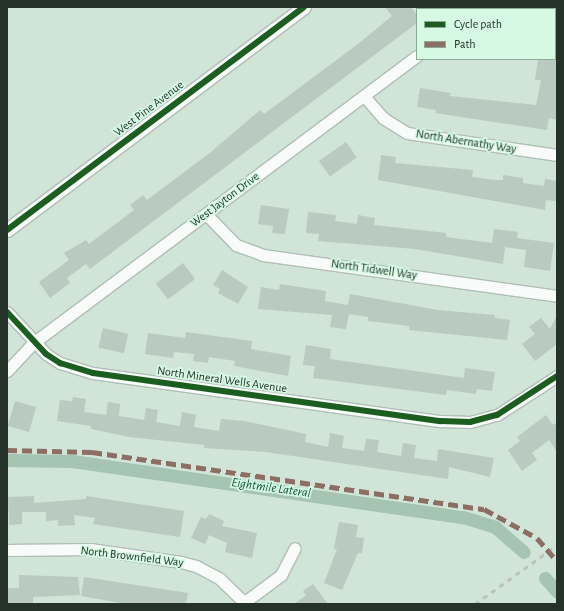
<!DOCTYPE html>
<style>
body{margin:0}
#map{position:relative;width:564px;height:611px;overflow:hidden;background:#d0e4d8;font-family:"Alegreya Sans",sans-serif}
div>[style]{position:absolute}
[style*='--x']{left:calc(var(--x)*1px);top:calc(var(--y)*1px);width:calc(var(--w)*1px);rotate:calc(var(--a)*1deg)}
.canal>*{height:13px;margin:-6.5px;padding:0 6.5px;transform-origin:6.5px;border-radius:6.5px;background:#a5c4b2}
.building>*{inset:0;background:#b9cac0;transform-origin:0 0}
.roads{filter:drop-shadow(1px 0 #b0bfb6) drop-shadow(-1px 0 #b0bfb6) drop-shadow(0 1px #b0bfb6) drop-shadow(0 -1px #b0bfb6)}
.minor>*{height:11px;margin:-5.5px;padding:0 5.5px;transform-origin:5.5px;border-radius:5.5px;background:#f8fbf9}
.tertiary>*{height:13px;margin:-6.5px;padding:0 6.5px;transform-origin:6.5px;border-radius:6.5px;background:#f8fbf9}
.rail>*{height:3px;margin-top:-1.5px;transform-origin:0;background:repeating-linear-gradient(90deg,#bcc2be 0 5px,transparent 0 10px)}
.quiet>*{height:5px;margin-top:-2.5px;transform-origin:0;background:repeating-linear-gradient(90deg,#8d6e63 0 10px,transparent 0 15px)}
.cycleway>*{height:6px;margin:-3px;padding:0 3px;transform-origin:3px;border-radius:3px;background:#1b5e20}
span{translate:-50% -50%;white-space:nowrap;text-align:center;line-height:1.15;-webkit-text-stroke:3.5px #d5f9e3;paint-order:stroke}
.street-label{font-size:12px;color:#243229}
.water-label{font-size:13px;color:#145336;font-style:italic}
.frame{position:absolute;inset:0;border:8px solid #243229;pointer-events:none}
.legend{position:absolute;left:416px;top:8px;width:140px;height:52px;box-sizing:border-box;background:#d5f9e3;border:1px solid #8ea999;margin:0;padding:5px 7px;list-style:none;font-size:12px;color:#243229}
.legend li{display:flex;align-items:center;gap:8px;height:20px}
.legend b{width:20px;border:1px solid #8ea999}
</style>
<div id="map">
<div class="canal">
<i style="--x:7;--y:460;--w:65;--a:0.9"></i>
<i style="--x:72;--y:461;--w:395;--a:8.2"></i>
<i style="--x:463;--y:517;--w:34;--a:17"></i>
<i style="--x:495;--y:527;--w:38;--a:41"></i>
<i style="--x:545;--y:578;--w:18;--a:49"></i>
</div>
<div class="building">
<i style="clip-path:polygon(385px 7px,411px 7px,417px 15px,417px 23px,90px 269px,86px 264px,67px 278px,70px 283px,50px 298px,39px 282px,69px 260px,64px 253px,86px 240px,89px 244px,134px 210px,130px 205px,143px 195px,147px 200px,211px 152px,260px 110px,264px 114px,358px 44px,392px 16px)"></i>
<i style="clip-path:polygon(538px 59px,557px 59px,557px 120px,549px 118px,547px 130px,435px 113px,436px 110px,417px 107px,420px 88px,451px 93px,450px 96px,536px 105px,541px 80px,535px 80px)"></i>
<i style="left:346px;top:142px;width:19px;height:33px;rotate:55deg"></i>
<i style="clip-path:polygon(381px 155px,396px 157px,395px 163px,473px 170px,472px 177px,495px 180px,503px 180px,503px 175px,523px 178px,523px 183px,544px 186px,545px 179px,557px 181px,556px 201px,546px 200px,545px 210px,378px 180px)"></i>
<i style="clip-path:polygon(261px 205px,289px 209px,285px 234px,272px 233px,273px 226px,258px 224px)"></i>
<i style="clip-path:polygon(308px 212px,336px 215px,335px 221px,357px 224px,358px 215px,375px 218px,374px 225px,446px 233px,446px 237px,492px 243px,494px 229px,518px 232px,517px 238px,554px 243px,550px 271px,524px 267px,526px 250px,505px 247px,503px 264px,415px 249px,318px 241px,319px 234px,306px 233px)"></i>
<i style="left:183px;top:263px;width:20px;height:34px;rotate:53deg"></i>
<i style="clip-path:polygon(222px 270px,248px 287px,238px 304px,218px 293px,220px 289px,213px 285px)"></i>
<i style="clip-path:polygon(280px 284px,326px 291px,325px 301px,348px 305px,350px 294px,438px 310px,495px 315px,495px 318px,510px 320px,507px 340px,409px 330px,409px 326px,368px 321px,368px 317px,349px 314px,346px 329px,330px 327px,332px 315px,258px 309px,261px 287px,279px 290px)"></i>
<i style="clip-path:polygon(557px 315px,557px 344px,535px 361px,522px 344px,535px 334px,529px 327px,541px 318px,550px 329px)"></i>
<i style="left:103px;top:328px;width:26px;height:20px;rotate:13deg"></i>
<i style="clip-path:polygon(186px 332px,252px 341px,251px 349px,291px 356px,288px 376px,234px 366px,235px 361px,209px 357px,208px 363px,193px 361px,194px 354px,174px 352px,173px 358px,145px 354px,148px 333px,185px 338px)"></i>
<i style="clip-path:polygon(306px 345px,331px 349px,330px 359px,408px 370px,464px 378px,465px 368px,495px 372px,492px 391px,477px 389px,476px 394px,447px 390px,446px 395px,313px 378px,315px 366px,303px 365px)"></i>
<i style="clip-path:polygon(73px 397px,86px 399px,84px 412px,106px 415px,108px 402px,120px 404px,119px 416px,144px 420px,146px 408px,158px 410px,156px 422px,180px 426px,182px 412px,196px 415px,194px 427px,219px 431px,221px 419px,244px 421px,306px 434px,305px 442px,328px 447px,330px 433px,344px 436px,342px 448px,364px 451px,366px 439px,379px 440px,377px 452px,401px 456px,403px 443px,416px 445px,414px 458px,437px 461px,438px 449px,494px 458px,490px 477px,449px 467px,448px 479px,266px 452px,204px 448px,204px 445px,129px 437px,91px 429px,91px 426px,57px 421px,60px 400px,72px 401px)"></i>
<i style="left:15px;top:401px;width:22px;height:26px;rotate:16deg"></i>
<i style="clip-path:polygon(546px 415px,553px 425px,557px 422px,557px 452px,549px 440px,532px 453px,537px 460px,522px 471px,508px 450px,520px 441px,517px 437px)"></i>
<i style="clip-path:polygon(34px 496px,34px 503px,86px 499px,86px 496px,184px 511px,180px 537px,93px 524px,95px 518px,74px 515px,75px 525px,58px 526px,58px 520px,46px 521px,46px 512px,22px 512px,22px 524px,9px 525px,8px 497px)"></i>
<i style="clip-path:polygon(209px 514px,224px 521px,222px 526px,257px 533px,252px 558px,225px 552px,227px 543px,209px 535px,205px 544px,191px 538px,201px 517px,206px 519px)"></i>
<i style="clip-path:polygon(339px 522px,358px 525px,356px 537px,364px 538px,362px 553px,358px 553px,342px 590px,324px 583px,337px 549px,334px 549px)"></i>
<i style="clip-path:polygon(19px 575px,78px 577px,80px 595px,33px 597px,33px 604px,7px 604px,7px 588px,19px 588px)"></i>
<i style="clip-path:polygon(84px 577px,188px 593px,186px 604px,126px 604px,81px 596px)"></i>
<i style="clip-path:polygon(313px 584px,328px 604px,294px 604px,306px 595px,303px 591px)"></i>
</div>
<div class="roads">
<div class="minor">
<i style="--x:453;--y:7;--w:2;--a:90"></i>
<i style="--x:364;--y:96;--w:29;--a:49"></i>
<i style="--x:383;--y:118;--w:28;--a:32"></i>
<i style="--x:407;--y:133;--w:152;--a:8.3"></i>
<i style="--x:206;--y:214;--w:43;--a:45.9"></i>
<i style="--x:236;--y:245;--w:29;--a:20"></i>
<i style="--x:263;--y:255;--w:297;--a:7.9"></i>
<i style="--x:7;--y:312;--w:57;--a:47.1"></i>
<i style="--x:46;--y:354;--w:17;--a:33"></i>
<i style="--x:60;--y:363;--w:34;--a:17"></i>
<i style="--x:93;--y:373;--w:351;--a:7.9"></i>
<i style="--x:441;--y:421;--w:29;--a:2"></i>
<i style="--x:470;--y:422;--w:28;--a:-15"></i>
<i style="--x:497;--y:415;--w:72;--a:-33"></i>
<i style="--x:7;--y:371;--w:38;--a:-47"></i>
<i style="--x:33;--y:343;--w:479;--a:-36.8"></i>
<i style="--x:7;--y:550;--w:83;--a:-0.7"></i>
<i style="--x:90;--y:549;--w:92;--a:8.1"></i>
<i style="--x:181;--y:562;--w:16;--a:15"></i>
<i style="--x:196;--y:566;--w:27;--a:28"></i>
<i style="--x:220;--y:579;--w:33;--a:44"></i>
<i style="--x:242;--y:604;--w:49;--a:-36.6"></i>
<i style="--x:281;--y:575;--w:30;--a:-63"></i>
</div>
<div class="tertiary">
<i style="--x:7;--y:230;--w:371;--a:-36.9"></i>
</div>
</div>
<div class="rail">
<i style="--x:475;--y:604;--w:101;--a:-35.7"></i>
</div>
<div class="quiet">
<i style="--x:7;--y:450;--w:85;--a:1.3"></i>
<i style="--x:92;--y:452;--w:396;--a:8.3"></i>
<i style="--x:484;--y:509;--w:60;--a:28.7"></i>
<i style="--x:537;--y:538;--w:30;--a:49"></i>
</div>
<div class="cycleway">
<i style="--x:7;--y:230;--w:371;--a:-36.9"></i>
<i style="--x:7;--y:312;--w:57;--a:47.1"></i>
<i style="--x:46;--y:354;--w:17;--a:33"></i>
<i style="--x:60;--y:363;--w:34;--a:17"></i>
<i style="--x:93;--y:373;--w:351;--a:7.9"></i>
<i style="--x:441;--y:421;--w:29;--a:2"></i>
<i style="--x:470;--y:422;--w:28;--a:-15"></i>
<i style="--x:497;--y:415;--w:72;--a:-33"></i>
</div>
<div class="street-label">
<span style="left:149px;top:109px;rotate:-37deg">West Pine Avenue</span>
<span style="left:466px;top:142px;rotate:9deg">North Abernathy Way</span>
<span style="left:225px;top:200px;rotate:-37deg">West Jayton Drive</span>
<span style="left:374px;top:270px;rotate:8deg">North Tidwell Way</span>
<span style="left:222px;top:380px;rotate:8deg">North Mineral Wells Avenue</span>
<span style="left:132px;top:557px;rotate:7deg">North Brownfield Way</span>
</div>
<div class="water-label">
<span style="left:271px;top:489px;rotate:8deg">Eightmile Lateral</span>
</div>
<div class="frame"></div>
<ul class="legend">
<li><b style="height:5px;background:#1b5e20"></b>Cycle path</li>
<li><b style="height:5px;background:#8d6e63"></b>Path</li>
</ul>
</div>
